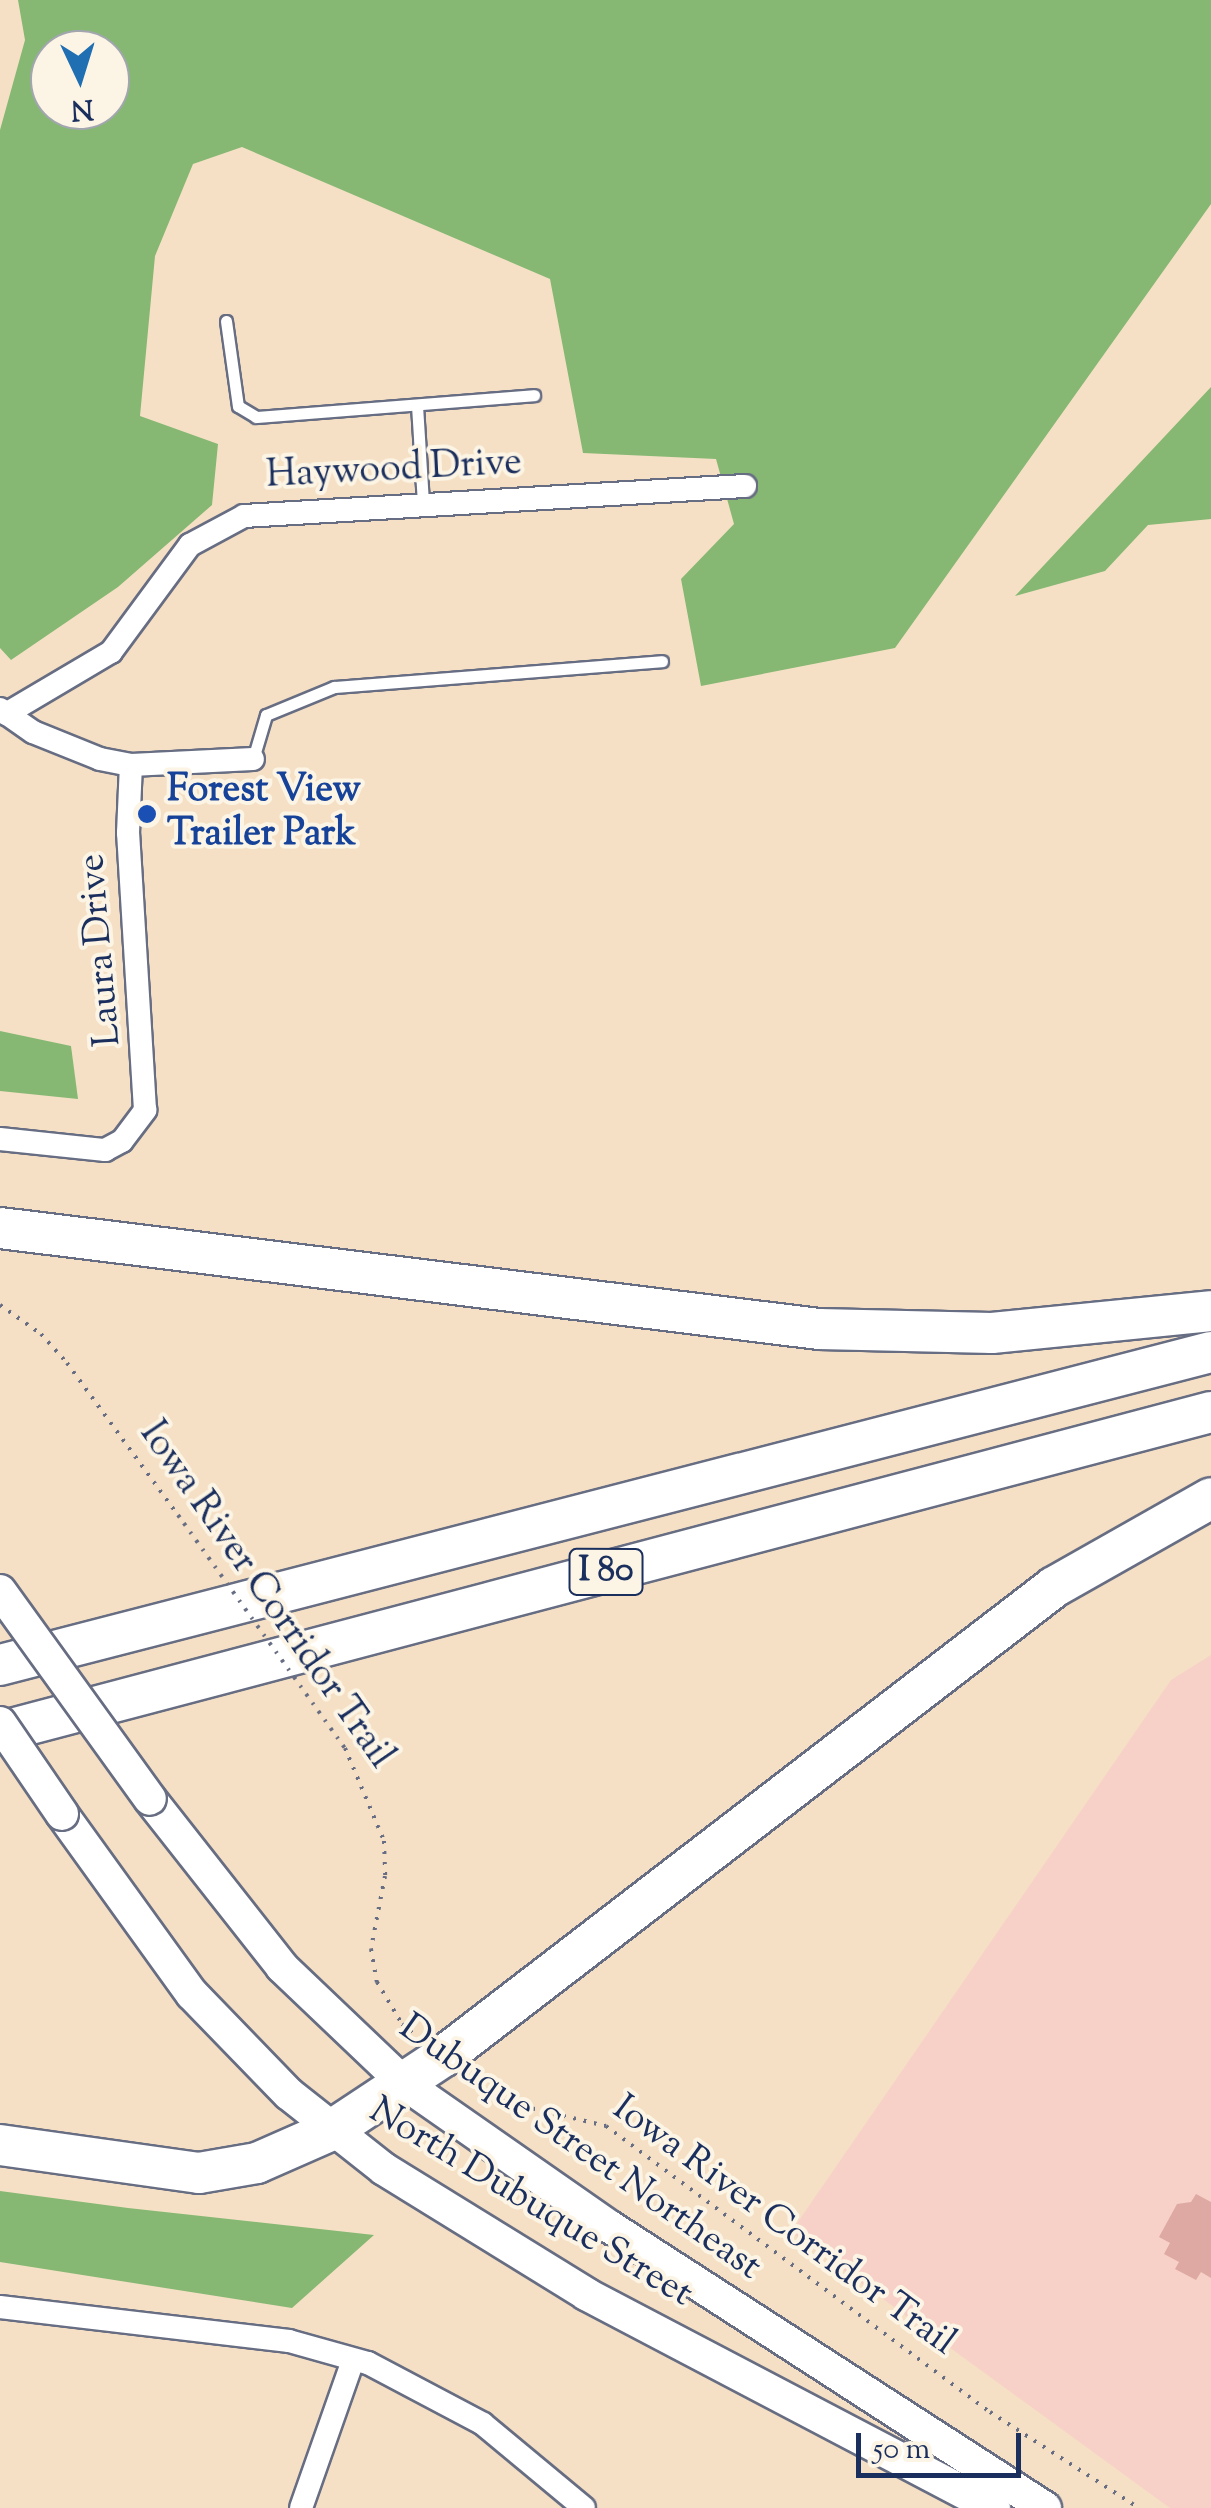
<!DOCTYPE html>
<style>
body{margin:0}
#map{position:relative;width:1211px;height:2508px;overflow:hidden;background:#f5e0c5;font-family:"Sorts Mill Goudy",serif}
div>[style]{position:absolute}
[style*='--x']{left:calc(var(--x)*1px);top:calc(var(--y)*1px);width:calc(var(--w)*1px);rotate:calc(var(--a)*1deg)}
.built>*{inset:0;background:#f7d1c7}
.forest>*{inset:0;background:#86b873}
.building>*{inset:0;background:#dea9a2}
.path>*{height:4px;margin-top:-2px;transform-origin:0;background:repeating-linear-gradient(90deg,#676d82 0 2.5px,transparent 0 10.5px)}
.roads{filter:drop-shadow(2px 0 #676d82) drop-shadow(-2px 0 #676d82) drop-shadow(0 2px #676d82) drop-shadow(0 -2px #676d82)}
.service>*{height:11px;margin:-5.5px;padding:0 5.5px;transform-origin:5.5px;border-radius:5.5px;background:#fff}
.minor>*{height:22px;margin:-11px;padding:0 11px;transform-origin:11px;border-radius:11px;background:#fff}
.secondary>*{height:32px;margin:-16px;padding:0 16px;transform-origin:16px;border-radius:16px;background:#fff}
.motorway>*{height:40px;margin:-20px;padding:0 20px;transform-origin:20px;border-radius:20px;background:#fff}
.path-bridge>*{height:4px;margin-top:-2px;transform-origin:0;background:repeating-linear-gradient(90deg,#676d82 0 2.5px,transparent 0 10.5px)}
.bridges{filter:drop-shadow(2px 0 #676d82) drop-shadow(-2px 0 #676d82) drop-shadow(0 2px #676d82) drop-shadow(0 -2px #676d82)}
.secondary-bridge>*{height:32px;margin:-16px;padding:0 16px;transform-origin:16px;border-radius:16px;background:#fff}
.dots>*{width:28px;height:28px;translate:-50% -50%;box-sizing:border-box;border:5px solid #fcf5e5;border-radius:50%}
span{translate:-50% -50%;white-space:nowrap;text-align:center;line-height:1.15;-webkit-text-stroke:8px #fcf5e5;paint-order:stroke}
.shield-label span{padding:2px 8px;background:#fcf5e5;border:2px solid;border-radius:8px;-webkit-text-stroke-width:0}
.shield-label{font-size:35px;color:#1b2f5e;font-weight:700}
.street-label{font-size:38px;color:#1b2f5e}
.transit-label{font-size:38px;color:#164399;font-weight:700}
.left{translate:0 -50%;text-align:left}
.north{position:absolute;left:30px;top:30px;width:100px;height:100px;box-sizing:border-box;background:#fcf5e5;border:2px solid #a2a6af;border-radius:50%;rotate:176deg;font-size:28px;font-weight:700;line-height:40px;text-align:center;color:#1b2f5e}
.north::after{content:'';display:block;margin:auto;width:35px;height:45px;background:#1f6fb2;clip-path:polygon(50% 0,100% 100%,50% 72%,0 100%)}
.scale{position:absolute;left:856px;top:2433px;width:165px;height:45px;box-sizing:border-box;border:5px solid #1b2f5e;border-top:0;padding-left:12px;font-size:30px;line-height:35px;white-space:nowrap;color:#1b2f5e;-webkit-text-stroke:8px #fcf5e5;paint-order:stroke}
</style>
<div id="map">
<div class="built">
<i style="clip-path:polygon(1211px 1655px,1211px 2508px,1170px 2508px,791px 2232px,1171px 1680px)"></i>
</div>
<div class="forest">
<i style="clip-path:polygon(evenodd,18px 0,1211px 0,1211px 204px,895px 648px,701px 686px,681px 579px,734px 524px,716px 459px,583px 453px,550px 279px,242px 147px,193px 164px,155px 256px,140px 416px,218px 444px,212px 505px,118px 587px,11px 660px,0 648px,0 130px,25px 40px,18px 0,50px 50px,110px 50px,110px 110px,50px 110px,50px 50px)"></i>
<i style="clip-path:polygon(1211px 387px,1211px 519px,1148px 525px,1105px 571px,1015px 596px)"></i>
<i style="clip-path:polygon(0 1031px,71px 1046px,78px 1099px,0 1091px)"></i>
<i style="clip-path:polygon(0 2191px,128px 2208px,374px 2235px,292px 2308px,0 2262px)"></i>
</div>
<div class="building">
<i style="clip-path:polygon(1196px 2194px,1211px 2202px,1211px 2278px,1201px 2272px,1196px 2280px,1175px 2269px,1179px 2262px,1164px 2254px,1170px 2243px,1159px 2237px,1177px 2204px,1191px 2202px)"></i>
</div>
<div class="path">
<i style="--x:0;--y:1305;--w:50;--a:35.3"></i>
<i style="--x:41;--y:1334;--w:39;--a:48"></i>
<i style="--x:67;--y:1363;--w:188;--a:53.9"></i>
<i style="--x:345;--y:1748;--w:101;--a:67.2"></i>
<i style="--x:384;--y:1841;--w:35;--a:88"></i>
<i style="--x:385;--y:1876;--w:74;--a:100.9"></i>
<i style="--x:371;--y:1949;--w:34;--a:80"></i>
<i style="--x:377;--y:1982;--w:49;--a:59.2"></i>
<i style="--x:402;--y:2024;--w:20;--a:37"></i>
<i style="--x:469;--y:2076;--w:41;--a:37.1"></i>
<i style="--x:502;--y:2101;--w:107;--a:13.5"></i>
<i style="--x:606;--y:2126;--w:479;--a:36.7"></i>
<i style="--x:990;--y:2412;--w:177;--a:32.8"></i>
</div>
<div class="roads">
<div class="service">
<i style="--x:226;--y:321;--w:86;--a:82"></i>
<i style="--x:238;--y:406;--w:21;--a:31"></i>
<i style="--x:256;--y:417;--w:279;--a:-4.5"></i>
<i style="--x:417;--y:405;--w:99;--a:86.5"></i>
<i style="--x:253;--y:759;--w:46;--a:-73.5"></i>
<i style="--x:266;--y:715;--w:74;--a:-22.4"></i>
<i style="--x:334;--y:687;--w:329;--a:-4.5"></i>
</div>
<div class="minor">
<i style="--x:0;--y:709;--w:40;--a:34.9"></i>
<i style="--x:33;--y:732;--w:72;--a:21.9"></i>
<i style="--x:100;--y:759;--w:32;--a:11"></i>
<i style="--x:131;--y:765;--w:122;--a:-2.8"></i>
<i style="--x:6;--y:714;--w:122;--a:-30.6"></i>
<i style="--x:111;--y:652;--w:133;--a:-53.6"></i>
<i style="--x:190;--y:545;--w:61;--a:-28.2"></i>
<i style="--x:244;--y:516;--w:502;--a:-3.43"></i>
<i style="--x:0;--y:1139;--w:106;--a:6"></i>
<i style="--x:105;--y:1150;--w:19;--a:-28"></i>
<i style="--x:122;--y:1141;--w:39;--a:-53"></i>
<i style="--x:145;--y:1110;--w:278;--a:-93.5"></i>
<i style="--x:128;--y:833;--w:68;--a:-87.5"></i>
<i style="--x:0;--y:2307;--w:291;--a:6.7"></i>
<i style="--x:289;--y:2341;--w:82;--a:15.6"></i>
<i style="--x:368;--y:2363;--w:130;--a:27.9"></i>
<i style="--x:483;--y:2424;--w:131;--a:39.7"></i>
<i style="--x:301;--y:2508;--w:157;--a:-70.6"></i>
</div>
<div class="secondary">
<i style="--x:150;--y:1799;--w:214;--a:51.8"></i>
<i style="--x:282;--y:1967;--w:170;--a:43.6"></i>
<i style="--x:405;--y:2084;--w:250;--a:34.9"></i>
<i style="--x:610;--y:2227;--w:518;--a:32.86"></i>
<i style="--x:62;--y:1814;--w:222;--a:54.2"></i>
<i style="--x:192;--y:1994;--w:139;--a:45.9"></i>
<i style="--x:289;--y:2094;--w:121;--a:38.3"></i>
<i style="--x:384;--y:2169;--w:238;--a:31.7"></i>
<i style="--x:586;--y:2294;--w:461;--a:27.7"></i>
</div>
<div class="motorway">
<i style="--x:0;--y:1228;--w:825;--a:7.03"></i>
<i style="--x:819;--y:1329;--w:173;--a:1.3"></i>
<i style="--x:992;--y:1333;--w:220;--a:-5.7"></i>
<i style="--x:0;--y:1665;--w:1251;--a:-14.49"></i>
<i style="--x:0;--y:1732;--w:1253;--a:-14.8"></i>
<i style="--x:0;--y:2145;--w:201;--a:8"></i>
<i style="--x:199;--y:2173;--w:59;--a:-9.8"></i>
<i style="--x:257;--y:2163;--w:82;--a:-23.7"></i>
<i style="--x:332;--y:2130;--w:134;--a:-33.5"></i>
<i style="--x:444;--y:2056;--w:769;--a:-37.55"></i>
<i style="--x:1054;--y:1587;--w:180;--a:-29.5"></i>
</div>
</div>
<div class="path-bridge">
<i style="--x:178;--y:1515;--w:287;--a:54.4"></i>
</div>
<div class="bridges">
<div class="secondary-bridge">
<i style="--x:0;--y:1591;--w:256;--a:54.2"></i>
<i style="--x:0;--y:1723;--w:110;--a:55.7"></i>
</div>
</div>
<div class="dots">
<i style="left:147px;top:814px;background:#1a4fb4"></i>
</div>
<div class="shield-label">
<span style="left:606px;top:1572px">I 80</span>
</div>
<div class="street-label">
<span style="left:394px;top:471px;rotate:-3deg">Haywood Drive</span>
<span style="left:102px;top:950px;rotate:-95deg">Laura Drive</span>
<span style="left:265px;top:1596px;rotate:55deg">Iowa River Corridor Trail</span>
<span style="left:579px;top:2149px;rotate:35deg">Dubuque Street Northeast</span>
<span style="left:530px;top:2204px;rotate:31deg">North Dubuque Street</span>
<span style="left:783px;top:2227px;rotate:36deg">Iowa River Corridor Trail</span>
</div>
<div class="transit-label">
<span class="left" style="left:167px;top:814px">Forest View<br>Trailer Park</span>
</div>
<div class="north">N</div>
<div class="scale">50 m</div>
</div>
